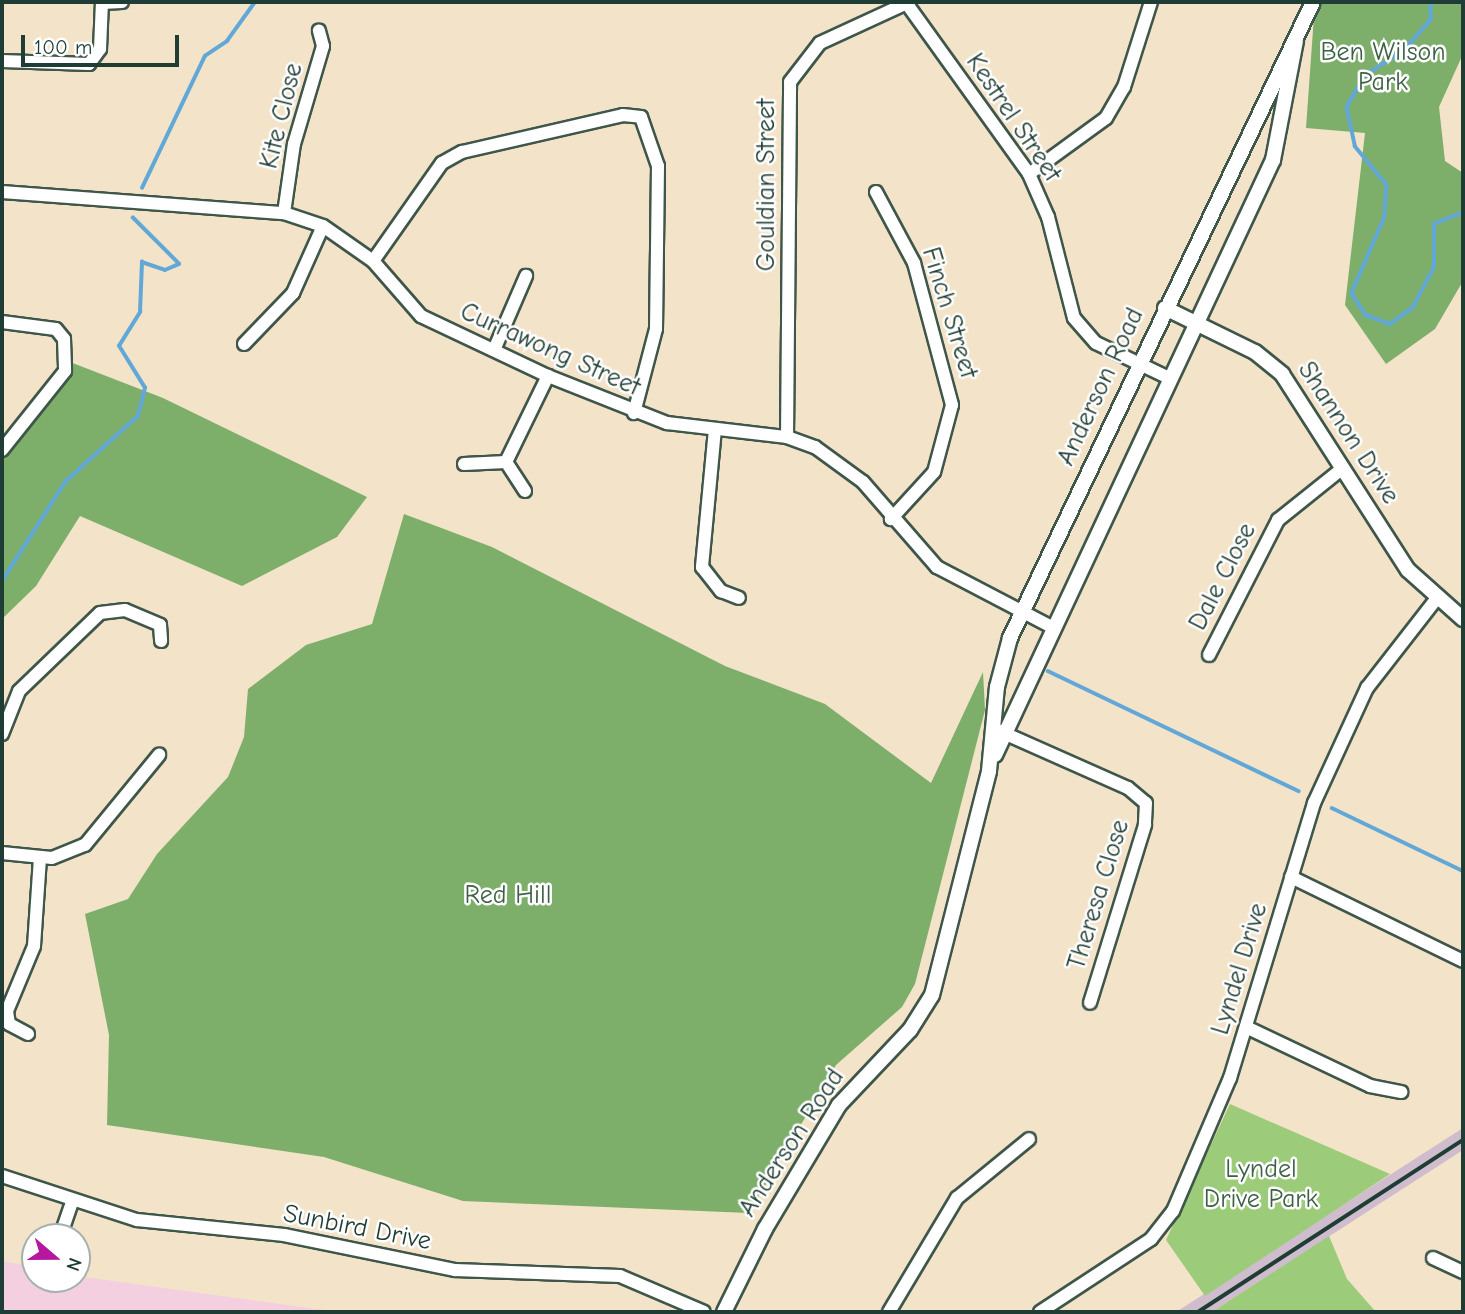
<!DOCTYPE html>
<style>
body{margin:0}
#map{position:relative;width:1465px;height:1314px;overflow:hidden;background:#f3e3c9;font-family:"Comic Neue",sans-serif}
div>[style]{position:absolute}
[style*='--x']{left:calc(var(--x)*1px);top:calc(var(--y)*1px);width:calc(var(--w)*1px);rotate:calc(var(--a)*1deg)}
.built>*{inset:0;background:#f3cfdf}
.industrial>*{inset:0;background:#cfbdce}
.green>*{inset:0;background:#9ccb7a}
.forest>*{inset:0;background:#7daf6a}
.stream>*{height:3.5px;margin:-1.75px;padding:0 1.75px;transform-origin:1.75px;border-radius:1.75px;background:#61a8d8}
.roads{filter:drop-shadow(2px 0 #3f564a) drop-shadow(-2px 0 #3f564a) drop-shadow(0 2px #3f564a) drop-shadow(0 -2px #3f564a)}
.minor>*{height:12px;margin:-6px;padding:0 6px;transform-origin:6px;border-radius:6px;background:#fff}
.tertiary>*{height:14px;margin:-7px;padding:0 7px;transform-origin:7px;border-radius:7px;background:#fff}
.rail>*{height:3.5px;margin:-1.75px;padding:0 1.75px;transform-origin:1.75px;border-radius:1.75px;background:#1f3d34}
span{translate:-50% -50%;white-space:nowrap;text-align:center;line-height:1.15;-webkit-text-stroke:5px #fff;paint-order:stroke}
.park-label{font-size:26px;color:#3e6046}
.street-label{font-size:26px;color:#1f3d34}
.frame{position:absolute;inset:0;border:4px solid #1f3d34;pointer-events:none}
.north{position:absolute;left:21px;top:1223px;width:70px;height:70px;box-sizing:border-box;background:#fff;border:2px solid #a5b1ae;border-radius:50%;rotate:110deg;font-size:19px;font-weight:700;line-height:28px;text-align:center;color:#1f3d34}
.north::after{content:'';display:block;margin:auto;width:24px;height:32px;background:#b5179e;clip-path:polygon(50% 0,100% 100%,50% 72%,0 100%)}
.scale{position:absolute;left:21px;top:35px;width:158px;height:32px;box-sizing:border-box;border:4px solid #1f3d34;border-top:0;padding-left:9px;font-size:21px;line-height:24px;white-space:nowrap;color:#1f3d34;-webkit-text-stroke:5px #fff;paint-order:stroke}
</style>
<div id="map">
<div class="built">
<i style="clip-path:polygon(2px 1261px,35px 1267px,35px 1279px,77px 1276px,338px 1312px,2px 1312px)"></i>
</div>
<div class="industrial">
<i style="clip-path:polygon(1463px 1128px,1463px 1150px,1212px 1312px,1176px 1312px)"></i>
</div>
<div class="green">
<i style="clip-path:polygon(1230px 1104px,1390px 1174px,1205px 1296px,1166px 1240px)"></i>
<i style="clip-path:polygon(1329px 1236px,1347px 1279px,1376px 1312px,1212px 1312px)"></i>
</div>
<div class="forest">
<i style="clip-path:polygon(1315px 2px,1463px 2px,1463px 54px,1439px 107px,1445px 161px,1463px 173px,1463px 281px,1435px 329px,1386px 364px,1345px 305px,1365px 133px,1306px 128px)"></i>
<i style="clip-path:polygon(70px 362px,163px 398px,367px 497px,337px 537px,242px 586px,80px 516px,36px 586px,2px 619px,2px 456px)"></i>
<i style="clip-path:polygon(404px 514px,492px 547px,725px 666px,825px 704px,931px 783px,983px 672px,985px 710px,915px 984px,902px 1007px,836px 1065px,749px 1213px,463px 1201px,324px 1157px,107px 1125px,109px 1035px,85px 914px,128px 899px,157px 854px,228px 777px,244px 737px,248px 689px,306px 645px,372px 624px)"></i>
</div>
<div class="stream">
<i style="--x:1431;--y:2;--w:18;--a:90"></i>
<i style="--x:1431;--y:20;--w:41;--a:131.1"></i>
<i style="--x:1404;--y:51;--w:46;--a:147.3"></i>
<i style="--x:1365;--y:76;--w:36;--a:120"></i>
<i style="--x:1347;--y:107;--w:40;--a:78"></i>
<i style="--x:1355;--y:146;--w:50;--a:50.6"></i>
<i style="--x:1387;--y:185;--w:32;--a:94"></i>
<i style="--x:1385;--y:217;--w:83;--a:113.5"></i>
<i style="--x:1352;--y:293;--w:26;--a:58"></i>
<i style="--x:1366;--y:315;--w:26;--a:21"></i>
<i style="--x:1390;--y:324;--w:29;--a:-36"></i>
<i style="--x:1413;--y:307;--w:45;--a:-62.3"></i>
<i style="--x:1434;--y:267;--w:43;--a:-90"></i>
<i style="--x:1434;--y:224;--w:31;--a:-22"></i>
<i style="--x:142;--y:188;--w:146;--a:-64.5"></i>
<i style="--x:205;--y:56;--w:27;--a:-34"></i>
<i style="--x:227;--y:41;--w:48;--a:-54.3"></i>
<i style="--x:2;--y:581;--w:119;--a:-57.4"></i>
<i style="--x:66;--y:481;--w:97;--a:-42.1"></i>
<i style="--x:138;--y:416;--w:29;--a:-76"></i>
<i style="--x:145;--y:388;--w:49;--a:-121.8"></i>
<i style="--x:119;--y:346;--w:40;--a:-58"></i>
<i style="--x:140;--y:312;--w:50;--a:-87.7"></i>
<i style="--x:142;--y:262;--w:24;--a:19"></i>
<i style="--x:165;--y:270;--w:15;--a:-23"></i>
<i style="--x:179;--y:264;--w:65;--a:-135"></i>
<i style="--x:1048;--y:671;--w:278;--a:25.6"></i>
<i style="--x:1332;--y:808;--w:145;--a:25.7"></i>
</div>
<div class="roads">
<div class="minor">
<i style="--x:102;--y:3;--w:20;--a:-3"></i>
<i style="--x:907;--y:4;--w:209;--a:54.3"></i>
<i style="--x:1029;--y:174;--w:47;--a:66.2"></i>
<i style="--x:1048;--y:217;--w:104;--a:75.6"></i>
<i style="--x:1074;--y:318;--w:33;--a:49"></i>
<i style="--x:1096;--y:343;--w:83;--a:25.6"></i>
<i style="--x:2;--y:61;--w:87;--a:2"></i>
<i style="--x:89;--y:64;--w:19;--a:-54"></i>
<i style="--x:100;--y:49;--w:47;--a:-87.6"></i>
<i style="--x:1029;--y:174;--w:95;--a:-36"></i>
<i style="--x:1106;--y:118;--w:36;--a:-60"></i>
<i style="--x:1124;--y:87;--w:89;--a:-72.4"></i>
<i style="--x:2;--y:192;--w:283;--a:4.3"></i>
<i style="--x:284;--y:213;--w:41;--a:18.4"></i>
<i style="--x:323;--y:226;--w:61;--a:35"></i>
<i style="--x:373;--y:261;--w:73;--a:48.9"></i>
<i style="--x:421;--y:316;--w:140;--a:25.3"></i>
<i style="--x:548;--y:376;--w:128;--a:21.6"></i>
<i style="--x:667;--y:423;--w:121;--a:6.7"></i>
<i style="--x:787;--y:437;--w:30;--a:20"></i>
<i style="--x:815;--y:447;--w:59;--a:36.1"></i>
<i style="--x:863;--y:482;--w:113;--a:49"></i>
<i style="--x:937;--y:567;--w:130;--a:27.6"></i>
<i style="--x:876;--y:192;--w:81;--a:61.8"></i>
<i style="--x:914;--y:263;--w:147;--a:75"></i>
<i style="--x:952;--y:405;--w:69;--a:105"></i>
<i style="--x:934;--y:472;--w:64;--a:132.5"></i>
<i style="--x:284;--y:213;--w:70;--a:-81.8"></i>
<i style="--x:294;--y:144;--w:102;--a:-73.5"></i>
<i style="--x:323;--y:46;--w:16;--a:-105"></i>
<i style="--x:373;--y:261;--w:120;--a:-54.9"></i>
<i style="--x:442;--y:163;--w:23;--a:-29"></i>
<i style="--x:462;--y:152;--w:165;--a:-12.9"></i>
<i style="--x:623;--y:115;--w:18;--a:6"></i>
<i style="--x:641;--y:117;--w:52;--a:70.9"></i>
<i style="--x:658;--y:166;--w:163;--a:90.7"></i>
<i style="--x:656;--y:329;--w:87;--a:104.7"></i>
<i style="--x:2;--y:322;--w:54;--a:7.4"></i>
<i style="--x:56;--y:329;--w:13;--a:51"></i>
<i style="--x:64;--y:339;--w:32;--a:88"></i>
<i style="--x:65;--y:371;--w:101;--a:128.6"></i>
<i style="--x:244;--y:344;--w:71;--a:-46.1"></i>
<i style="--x:293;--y:293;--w:73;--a:-65.9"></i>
<i style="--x:494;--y:350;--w:81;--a:-66.6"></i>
<i style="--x:715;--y:429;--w:139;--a:95.4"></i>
<i style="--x:702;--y:567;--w:31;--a:52"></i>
<i style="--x:721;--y:591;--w:19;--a:21"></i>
<i style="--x:787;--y:437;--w:355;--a:-89.5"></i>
<i style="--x:790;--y:82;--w:49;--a:-52.4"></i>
<i style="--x:820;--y:43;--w:98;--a:-24.7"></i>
<i style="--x:464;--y:464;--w:42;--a:-2.7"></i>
<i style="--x:525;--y:491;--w:35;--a:-123"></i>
<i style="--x:506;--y:462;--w:96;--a:-64"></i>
<i style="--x:1209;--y:655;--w:152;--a:-62.9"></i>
<i style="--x:1278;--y:520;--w:83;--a:-38.7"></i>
<i style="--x:997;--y:730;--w:143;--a:23.9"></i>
<i style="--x:1128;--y:788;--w:23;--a:40"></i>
<i style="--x:1146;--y:803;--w:22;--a:93"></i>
<i style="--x:1145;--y:825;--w:186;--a:107.2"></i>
<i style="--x:2;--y:734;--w:46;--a:-68.4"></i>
<i style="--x:19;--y:691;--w:112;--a:-43.9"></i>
<i style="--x:100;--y:613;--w:25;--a:-7"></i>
<i style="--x:125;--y:610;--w:38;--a:23"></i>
<i style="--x:160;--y:625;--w:16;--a:86"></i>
<i style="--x:2;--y:853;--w:50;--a:5.7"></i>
<i style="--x:52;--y:858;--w:35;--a:-22"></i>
<i style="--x:85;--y:845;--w:117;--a:-50.6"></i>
<i style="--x:1291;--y:877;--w:191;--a:26"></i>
<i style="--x:1246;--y:1027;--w:137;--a:25.4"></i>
<i style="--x:1370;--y:1086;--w:32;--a:11"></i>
<i style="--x:28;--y:1034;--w:21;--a:-152"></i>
<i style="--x:9;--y:1024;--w:13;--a:-99"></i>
<i style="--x:7;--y:1011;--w:70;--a:-67.4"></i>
<i style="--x:34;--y:946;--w:87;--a:-86.1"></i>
<i style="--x:2;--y:1176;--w:142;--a:18.1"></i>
<i style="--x:137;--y:1220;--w:148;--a:5.8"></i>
<i style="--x:284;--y:1235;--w:175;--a:11.6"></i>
<i style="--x:455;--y:1270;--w:165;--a:2.1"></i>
<i style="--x:620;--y:1276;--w:91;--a:23.2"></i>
<i style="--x:60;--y:1237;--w:39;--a:-71"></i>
<i style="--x:1433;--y:1258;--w:33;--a:25"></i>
<i style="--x:889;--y:1312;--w:133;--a:-59.2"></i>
<i style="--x:957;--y:1198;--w:93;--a:-39.3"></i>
<i style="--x:1040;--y:1312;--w:133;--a:-33.3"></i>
<i style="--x:1151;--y:1239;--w:36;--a:-52"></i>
<i style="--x:1173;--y:1211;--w:145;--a:-66.8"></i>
<i style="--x:1230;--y:1078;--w:288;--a:-73"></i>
<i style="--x:1314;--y:803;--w:127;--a:-65.3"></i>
<i style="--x:1367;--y:688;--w:114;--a:-52.1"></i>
</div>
<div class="tertiary">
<i style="--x:1165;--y:308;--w:100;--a:26.1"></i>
<i style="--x:1255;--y:352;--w:35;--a:39"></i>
<i style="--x:1282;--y:374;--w:233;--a:57.3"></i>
<i style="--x:1408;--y:570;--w:74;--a:41.7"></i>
<i style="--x:995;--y:755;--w:657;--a:-64.96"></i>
<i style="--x:1273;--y:160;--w:121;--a:-79.1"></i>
<i style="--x:724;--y:1312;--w:93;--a:-63.7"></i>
<i style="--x:765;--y:1229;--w:144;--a:-59.2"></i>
<i style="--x:839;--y:1105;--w:103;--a:-46.6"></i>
<i style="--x:910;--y:1030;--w:41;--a:-57.8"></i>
<i style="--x:932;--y:995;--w:231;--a:-75.7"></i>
<i style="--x:989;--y:771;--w:84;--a:-84.6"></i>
<i style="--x:997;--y:687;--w:51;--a:-75.1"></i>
<i style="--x:1010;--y:638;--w:704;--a:-64.53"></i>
</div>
</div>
<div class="rail">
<i style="--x:1198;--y:1312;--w:316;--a:-33"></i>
</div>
<div class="park-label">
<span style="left:1383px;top:68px">Ben Wilson<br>Park</span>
<span style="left:508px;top:896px">Red Hill</span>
<span style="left:1261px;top:1185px">Lyndel<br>Drive Park</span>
</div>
<div class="street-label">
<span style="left:282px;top:116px;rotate:-76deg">Kite Close</span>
<span style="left:1013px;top:118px;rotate:56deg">Kestrel Street</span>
<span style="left:767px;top:185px;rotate:-90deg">Gouldian Street</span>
<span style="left:949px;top:313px;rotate:73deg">Finch Street</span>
<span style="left:550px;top:350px;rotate:24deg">Currawong Street</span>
<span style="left:1101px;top:387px;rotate:-65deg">Anderson Road</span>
<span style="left:1348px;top:433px;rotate:57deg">Shannon Drive</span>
<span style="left:1223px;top:577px;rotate:-63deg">Dale Close</span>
<span style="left:1099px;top:895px;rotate:-73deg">Theresa Close</span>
<span style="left:1240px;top:969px;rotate:-73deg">Lyndel Drive</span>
<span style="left:792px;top:1143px;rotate:-57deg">Anderson Road</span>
<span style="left:357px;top:1228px;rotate:11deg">Sunbird Drive</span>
</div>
<div class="frame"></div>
<div class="north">N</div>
<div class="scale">100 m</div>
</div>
